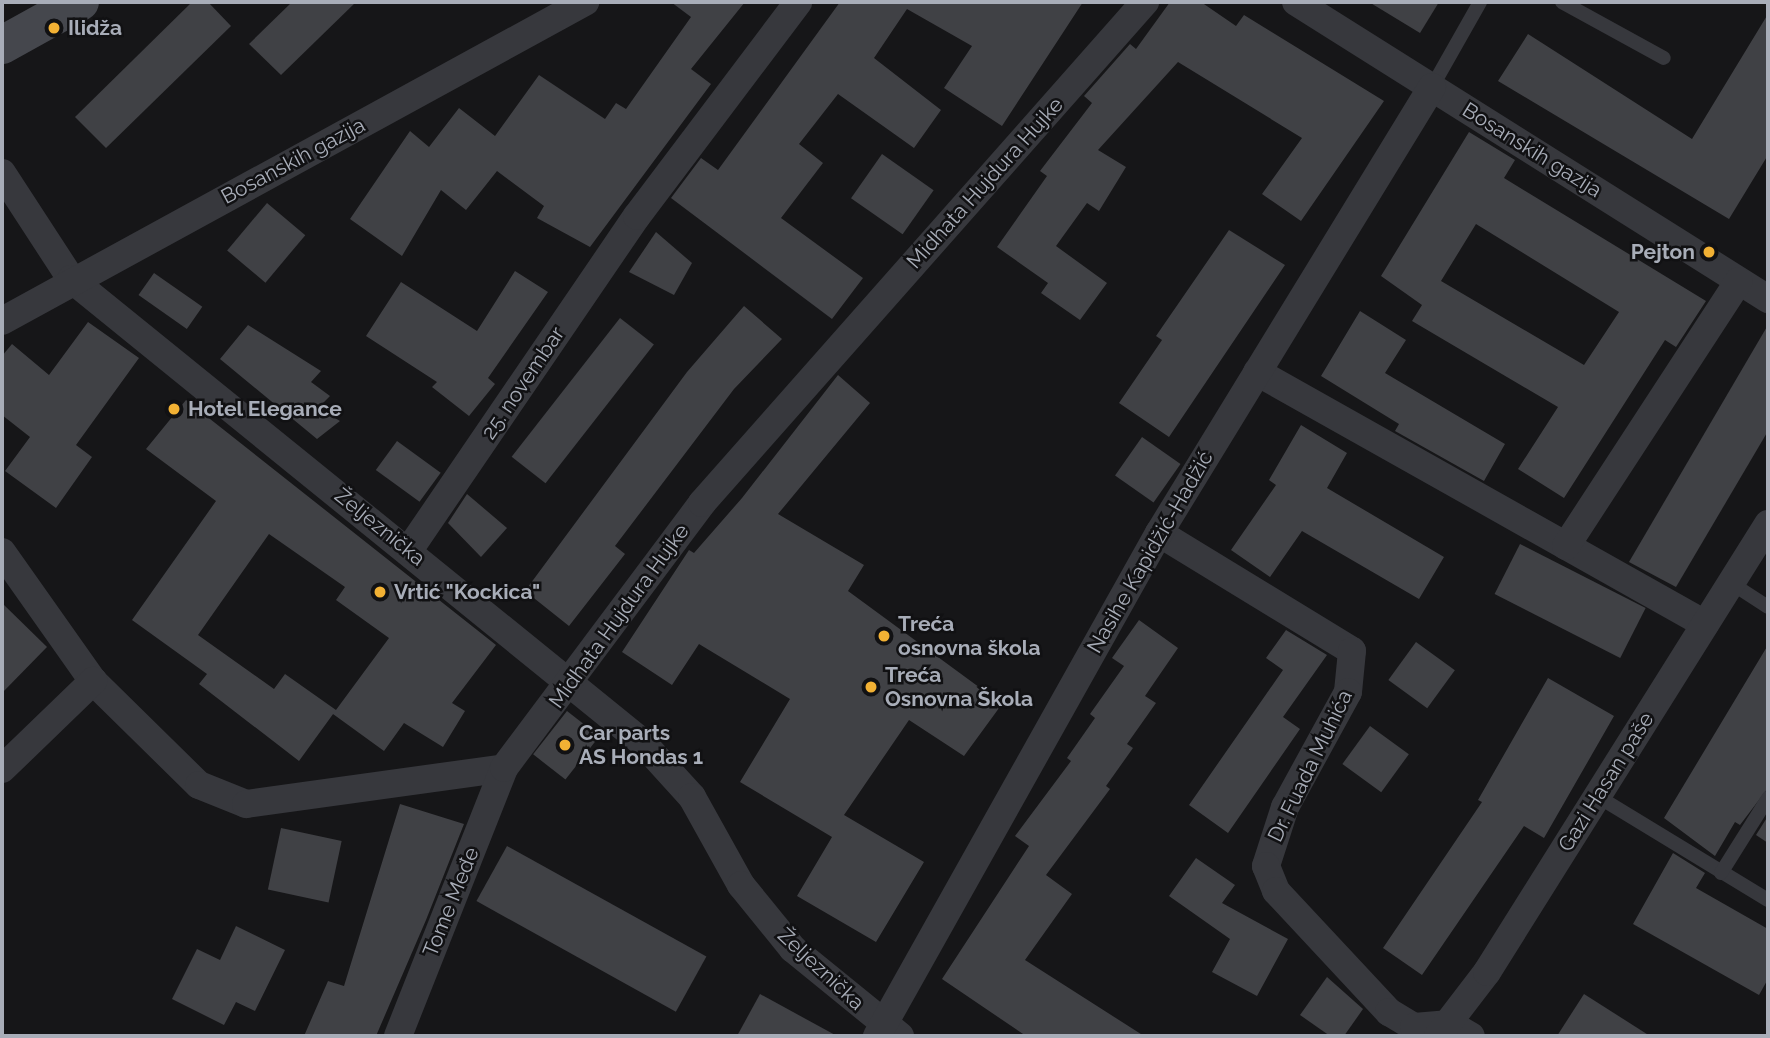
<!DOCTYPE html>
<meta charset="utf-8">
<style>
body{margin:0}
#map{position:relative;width:1770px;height:1038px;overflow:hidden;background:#161618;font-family:Raleway,sans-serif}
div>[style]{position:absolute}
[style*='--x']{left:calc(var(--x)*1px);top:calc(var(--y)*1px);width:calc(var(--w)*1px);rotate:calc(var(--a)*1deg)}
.building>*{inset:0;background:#404145;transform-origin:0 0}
.lane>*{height:14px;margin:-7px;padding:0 7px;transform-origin:7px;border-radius:7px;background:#37383d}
.street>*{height:28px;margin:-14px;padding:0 14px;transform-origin:14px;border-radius:14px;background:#37383d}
.secondary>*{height:38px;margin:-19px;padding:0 19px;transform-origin:19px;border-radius:19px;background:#45474d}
.dots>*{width:19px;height:19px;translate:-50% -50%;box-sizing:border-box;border:4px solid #111113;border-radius:50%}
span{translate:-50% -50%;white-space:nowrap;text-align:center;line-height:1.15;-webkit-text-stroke:5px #111113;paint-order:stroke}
.poi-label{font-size:21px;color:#a8adb8;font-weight:700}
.left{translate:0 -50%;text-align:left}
.right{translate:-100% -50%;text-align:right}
.street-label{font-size:21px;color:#a8adb8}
.frame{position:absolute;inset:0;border:4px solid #a8adb8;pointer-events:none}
</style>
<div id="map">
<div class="building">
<i style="clip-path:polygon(192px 2px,208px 2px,231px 26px,106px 148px,75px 117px)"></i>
<i style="clip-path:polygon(292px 2px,356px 2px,281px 75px,249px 44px)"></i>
<i style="clip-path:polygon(671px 2px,745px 2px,691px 69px,711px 84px,590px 247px,537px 218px,544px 206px,497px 171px,466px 210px,441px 190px,402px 256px,350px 219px,410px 131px,429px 147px,459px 108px,495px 136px,539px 75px,605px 119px,616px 103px,626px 109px,691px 17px)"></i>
<i style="clip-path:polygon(840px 2px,1083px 2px,1002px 126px,944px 88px,972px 46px,907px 9px,874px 58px,941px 110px,914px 148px,838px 94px,799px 144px,823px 163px,781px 218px,863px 278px,832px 319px,671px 198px,701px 158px,718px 170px)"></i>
<i style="clip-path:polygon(1170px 2px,1201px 2px,1236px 26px,1244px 15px,1384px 101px,1301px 221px,1262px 194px,1302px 138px,1178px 62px,1098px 150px,1126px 167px,1099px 211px,1087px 203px,1056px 246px,1107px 283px,1080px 320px,1041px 293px,1048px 283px,997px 247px,1047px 176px,1040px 171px,1092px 103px,1084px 96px,1130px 44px,1136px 49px)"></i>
<i style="clip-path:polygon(1369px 2px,1439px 2px,1420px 33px)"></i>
<i style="clip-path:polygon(1768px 14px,1768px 155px,1729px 219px,1498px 81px,1528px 34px,1692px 139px)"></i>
<i style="clip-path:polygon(evenodd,1469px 132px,1515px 160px,1504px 178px,1706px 301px,1676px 347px,1665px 340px,1564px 498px,1518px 469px,1558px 407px,1412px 321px,1422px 305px,1381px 276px,1469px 132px,1476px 224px,1619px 312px,1584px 365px,1441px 281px,1476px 224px)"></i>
<i style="left:882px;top:154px;width:63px;height:54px;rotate:35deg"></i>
<i style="left:267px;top:203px;width:50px;height:62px;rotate:40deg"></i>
<i style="clip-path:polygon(1229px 230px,1285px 265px,1169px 437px,1119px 403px,1162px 340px,1156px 336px)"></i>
<i style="clip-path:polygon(656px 232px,692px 263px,674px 295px,629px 272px)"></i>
<i style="clip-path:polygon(515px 271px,548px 292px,488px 378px,495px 384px,469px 416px,432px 387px,437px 382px,366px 336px,401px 282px,477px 331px)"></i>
<i style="left:154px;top:273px;width:59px;height:27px;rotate:35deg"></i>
<i style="clip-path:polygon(744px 306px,782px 339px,734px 389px,615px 546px,625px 554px,569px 626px,525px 591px,687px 372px)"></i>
<i style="clip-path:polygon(1360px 311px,1406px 340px,1385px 373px,1505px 444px,1484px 481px,1395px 431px,1399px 424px,1321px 376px)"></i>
<i style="left:620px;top:318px;width:43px;height:176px;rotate:38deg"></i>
<i style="clip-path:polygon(88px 322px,139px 358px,76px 445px,92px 457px,56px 508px,5px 471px,30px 437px,2px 415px,2px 356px,12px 344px,49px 375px)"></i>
<i style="clip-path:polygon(248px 325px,321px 371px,311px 382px,330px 396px,318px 408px,340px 421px,317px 439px,220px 359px)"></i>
<i style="clip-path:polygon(1768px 325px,1768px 431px,1676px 587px,1629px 562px)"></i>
<i style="clip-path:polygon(838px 375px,870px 403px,778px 514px,864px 565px,848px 591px,1002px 704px,964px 756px,909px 720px,844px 815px,924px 862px,876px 942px,797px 896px,832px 837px,740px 782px,790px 699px,699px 644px,672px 685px,622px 652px,689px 550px,694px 553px,742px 498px)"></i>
<i style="clip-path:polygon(186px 400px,496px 645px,452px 703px,465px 711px,443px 747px,404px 723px,384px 751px,333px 714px,389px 638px,336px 600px,345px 587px,269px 534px,198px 635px,274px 689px,285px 674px,336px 710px,299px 761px,199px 684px,207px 674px,132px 620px,216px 501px,146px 449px)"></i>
<i style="clip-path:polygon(1301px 425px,1347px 453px,1327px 488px,1444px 557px,1419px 599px,1302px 531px,1270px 577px,1231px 550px,1276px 485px,1269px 480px)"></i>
<i style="left:1142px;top:437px;width:47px;height:47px;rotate:35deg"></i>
<i style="left:397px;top:441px;width:54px;height:36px;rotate:36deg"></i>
<i style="clip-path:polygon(467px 494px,507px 528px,481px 557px,448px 523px)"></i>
<i style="left:1520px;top:544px;width:141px;height:56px;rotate:27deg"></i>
<i style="clip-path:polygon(2px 603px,47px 647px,2px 693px)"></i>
<i style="clip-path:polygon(1139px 620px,1178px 648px,1145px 696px,1156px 703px,1127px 744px,1133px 748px,1106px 786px,1110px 789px,1046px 875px,1072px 894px,1025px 960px,1144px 1036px,1026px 1036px,942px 979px,1029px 846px,1015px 836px,1071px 761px,1067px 758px,1095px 718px,1090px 714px,1124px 666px,1112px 658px)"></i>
<i style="clip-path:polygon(1286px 630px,1327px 655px,1283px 717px,1300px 729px,1228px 833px,1189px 805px,1283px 670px,1266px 658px)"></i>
<i style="left:1416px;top:642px;width:48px;height:47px;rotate:36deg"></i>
<i style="clip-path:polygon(1768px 645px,1768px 788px,1740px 825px,1735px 822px,1715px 856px,1664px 818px)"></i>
<i style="clip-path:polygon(1548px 678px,1614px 716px,1544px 838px,1524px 826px,1422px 975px,1383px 948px,1482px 802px,1478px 800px)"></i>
<i style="left:567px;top:711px;width:41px;height:55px;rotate:38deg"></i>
<i style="left:1370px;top:726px;width:48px;height:47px;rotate:36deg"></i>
<i style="clip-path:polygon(400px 804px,464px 824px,426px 920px,376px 1036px,304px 1036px,328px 981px,344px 986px)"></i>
<i style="clip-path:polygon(1768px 816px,1768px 843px,1756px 835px)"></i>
<i style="left:281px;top:828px;width:62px;height:63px;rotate:12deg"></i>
<i style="left:507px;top:846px;width:228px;height:63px;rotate:29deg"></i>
<i style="clip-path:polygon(1673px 853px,1705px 873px,1696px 888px,1768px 929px,1768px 979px,1759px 995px,1633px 924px)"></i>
<i style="clip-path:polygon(1196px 858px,1235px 885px,1222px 903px,1288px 939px,1257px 996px,1212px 972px,1230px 939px,1169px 896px)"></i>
<i style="clip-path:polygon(236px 926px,285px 950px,255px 1011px,236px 1002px,224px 1025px,172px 999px,197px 949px,220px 960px)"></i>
<i style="clip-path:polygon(1327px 977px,1363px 1009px,1344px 1036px,1330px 1036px,1300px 1015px)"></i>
<i style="clip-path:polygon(760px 994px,837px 1036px,737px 1036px)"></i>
<i style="clip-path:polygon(1584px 994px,1650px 1036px,1557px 1036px)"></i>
</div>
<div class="lane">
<i style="--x:1562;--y:2;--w:116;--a:28.8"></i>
<i style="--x:1432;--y:87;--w:98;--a:-60.5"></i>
<i style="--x:1731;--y:583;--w:44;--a:33"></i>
<i style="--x:1597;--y:796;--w:200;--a:31.3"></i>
<i style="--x:1721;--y:873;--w:89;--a:-57.9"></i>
</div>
<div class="street">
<i style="--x:1296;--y:2;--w:558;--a:32.18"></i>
<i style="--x:2;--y:173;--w:126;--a:56.9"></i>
<i style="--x:71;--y:279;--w:735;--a:39.04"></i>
<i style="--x:642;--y:742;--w:74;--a:47.7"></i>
<i style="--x:692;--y:797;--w:101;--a:60.9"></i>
<i style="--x:741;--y:885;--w:82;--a:50.9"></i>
<i style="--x:793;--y:949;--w:138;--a:39.1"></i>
<i style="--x:2;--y:321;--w:665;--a:-28.69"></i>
<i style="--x:1257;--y:372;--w:514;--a:29.36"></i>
<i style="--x:1159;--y:533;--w:226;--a:31.4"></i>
<i style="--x:1352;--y:651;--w:41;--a:95.6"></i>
<i style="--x:1348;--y:692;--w:131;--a:118.7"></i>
<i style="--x:1285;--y:807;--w:62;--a:107.9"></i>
<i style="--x:1266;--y:866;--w:27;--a:68"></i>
<i style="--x:1276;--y:891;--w:166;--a:47"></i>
<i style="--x:1389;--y:1012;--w:29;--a:31"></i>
<i style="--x:1414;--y:1027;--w:36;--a:-5"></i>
<i style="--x:1450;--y:1024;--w:24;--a:30"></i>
<i style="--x:1566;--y:546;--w:316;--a:-56.9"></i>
<i style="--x:409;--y:550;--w:404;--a:-55.7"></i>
<i style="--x:637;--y:216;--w:268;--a:-53"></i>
<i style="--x:2;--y:552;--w:158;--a:54.8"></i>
<i style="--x:93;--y:681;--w:148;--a:44.5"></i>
<i style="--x:199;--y:785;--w:51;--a:22"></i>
<i style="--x:246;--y:804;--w:260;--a:-7.9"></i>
<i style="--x:2;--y:769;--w:127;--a:-44"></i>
<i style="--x:398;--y:1036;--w:288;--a:-68.4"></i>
<i style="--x:504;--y:768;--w:331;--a:-53.2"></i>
<i style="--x:702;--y:503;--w:669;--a:-48.52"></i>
<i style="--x:877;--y:1036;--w:577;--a:-60.72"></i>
<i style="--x:1159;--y:533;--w:523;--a:-58.53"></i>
<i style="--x:1438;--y:1036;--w:81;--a:-52.6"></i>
<i style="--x:1487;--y:972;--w:529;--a:-57.9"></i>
</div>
<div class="secondary">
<i style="--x:2;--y:45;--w:89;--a:-28.9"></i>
</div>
<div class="dots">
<i style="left:54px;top:28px;background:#f2b134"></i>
<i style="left:1709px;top:252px;background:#f2b134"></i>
<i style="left:174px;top:409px;background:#f2b134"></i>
<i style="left:380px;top:592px;background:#f2b134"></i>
<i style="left:884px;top:636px;background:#f2b134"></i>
<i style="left:871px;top:687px;background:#f2b134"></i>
<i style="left:565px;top:745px;background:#f2b134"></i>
</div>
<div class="poi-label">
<span class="left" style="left:68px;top:28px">Ilidža</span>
<span class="right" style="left:1695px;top:252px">Pejton</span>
<span class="left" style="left:188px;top:409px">Hotel Elegance</span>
<span class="left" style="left:394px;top:592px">Vrtić "Kockica"</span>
<span class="left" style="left:898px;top:636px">Treća<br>osnovna škola</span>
<span class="left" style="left:885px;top:687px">Treća<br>Osnovna Škola</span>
<span class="left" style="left:579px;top:745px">Car parts<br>AS Hondas 1</span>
</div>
<div class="street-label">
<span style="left:1532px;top:150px;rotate:32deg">Bosanskih gazija</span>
<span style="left:293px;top:161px;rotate:-28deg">Bosanskih gazija</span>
<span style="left:985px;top:183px;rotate:-48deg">Midhata Hujdura Hujke</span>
<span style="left:523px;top:383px;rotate:-56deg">25. novembar</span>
<span style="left:380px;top:527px;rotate:39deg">Željeznička</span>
<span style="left:1150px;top:552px;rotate:-60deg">Nasihe Kapidžić-Hadžić</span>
<span style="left:619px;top:616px;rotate:-54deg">Midhata Hujdura Hujke</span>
<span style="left:1310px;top:766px;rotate:-64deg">Dr. Fuada Muhića</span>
<span style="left:1606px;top:782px;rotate:-58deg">Gazi Hasan paše</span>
<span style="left:451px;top:902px;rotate:-68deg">Tome Međe</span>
<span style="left:821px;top:969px;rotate:43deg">Željeznička</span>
</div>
<div class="frame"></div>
</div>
